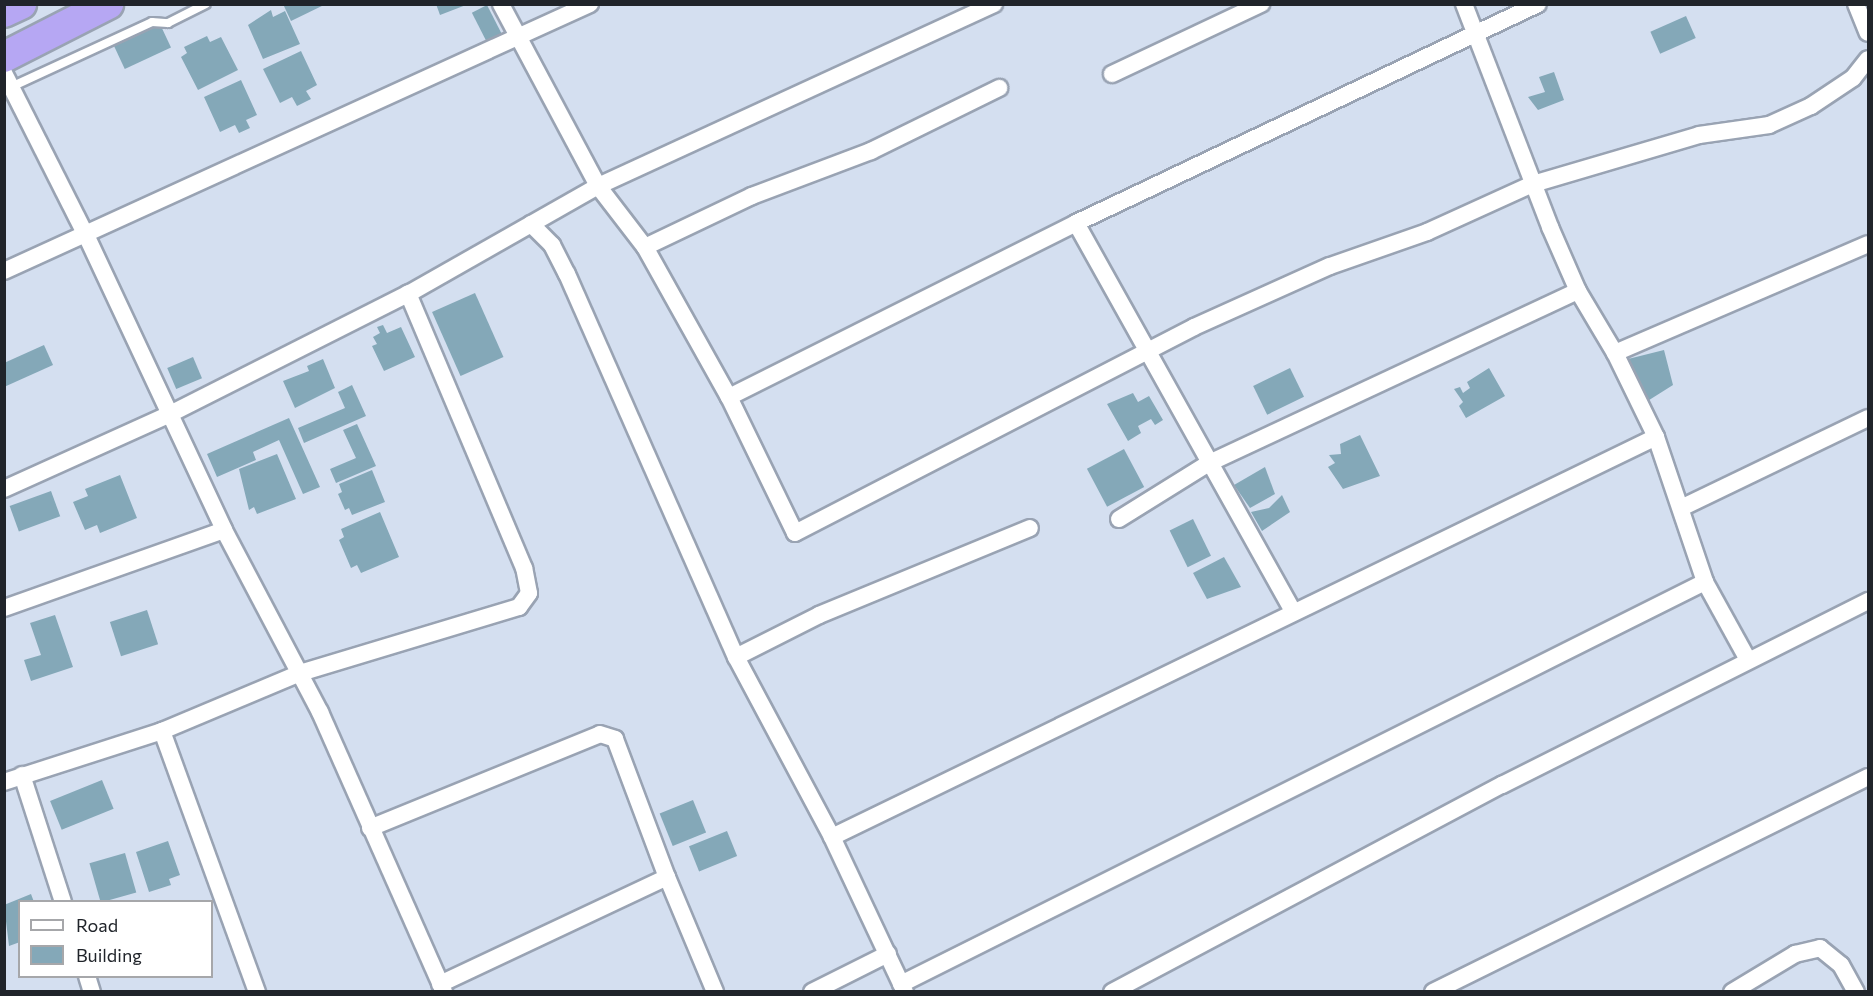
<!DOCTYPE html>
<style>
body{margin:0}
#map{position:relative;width:1873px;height:996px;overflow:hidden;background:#d4dff0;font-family:Commissioner,sans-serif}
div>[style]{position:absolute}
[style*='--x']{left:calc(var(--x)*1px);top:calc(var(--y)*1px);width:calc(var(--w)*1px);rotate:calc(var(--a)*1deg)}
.building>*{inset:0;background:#84a8b8;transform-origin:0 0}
.roads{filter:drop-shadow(2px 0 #99a3b3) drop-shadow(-2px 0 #99a3b3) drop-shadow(0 2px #99a3b3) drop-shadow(0 -2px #99a3b3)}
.lane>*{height:8px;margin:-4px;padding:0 4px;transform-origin:4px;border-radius:4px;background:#fff}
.street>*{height:16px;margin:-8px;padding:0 8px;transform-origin:8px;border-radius:8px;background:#fff}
.highway>*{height:30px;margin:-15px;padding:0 15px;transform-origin:15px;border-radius:15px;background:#b6a7f3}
span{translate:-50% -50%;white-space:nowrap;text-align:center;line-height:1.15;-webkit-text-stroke:6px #fff;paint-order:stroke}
.frame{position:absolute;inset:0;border:6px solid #20242a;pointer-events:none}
.legend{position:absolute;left:18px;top:900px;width:195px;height:78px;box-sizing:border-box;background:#fff;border:2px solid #a6a7aa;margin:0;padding:8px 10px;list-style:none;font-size:18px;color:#20242a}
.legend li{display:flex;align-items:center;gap:12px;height:30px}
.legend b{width:30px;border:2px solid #a6a7aa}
</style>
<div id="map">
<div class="building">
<i style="clip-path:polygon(283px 4px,326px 4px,291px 21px)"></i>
<i style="clip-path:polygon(436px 4px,466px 4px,466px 5px,440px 15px)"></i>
<i style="left:487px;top:5px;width:34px;height:17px;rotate:63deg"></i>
<i style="clip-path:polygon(271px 10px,273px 17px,285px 11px,300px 44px,263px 59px,248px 25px)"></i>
<i style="left:1686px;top:16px;width:24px;height:39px;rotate:66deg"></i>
<i style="left:160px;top:24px;width:26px;height:51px;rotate:65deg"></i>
<i style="clip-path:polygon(207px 36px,210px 42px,221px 37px,238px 70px,198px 90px,181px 57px,187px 53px,184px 47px)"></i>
<i style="clip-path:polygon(301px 51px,317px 85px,306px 91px,311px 99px,297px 106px,292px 97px,280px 103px,263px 69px)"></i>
<i style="clip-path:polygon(1554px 72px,1564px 100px,1538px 110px,1528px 97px,1545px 92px,1539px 77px)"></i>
<i style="clip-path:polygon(241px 80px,257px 115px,246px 120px,250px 128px,239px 133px,235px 125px,220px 132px,204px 97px)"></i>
<i style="left:475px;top:293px;width:70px;height:47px;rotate:66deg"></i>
<i style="clip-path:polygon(383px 325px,387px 333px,401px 327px,415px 357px,384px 371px,372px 346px,377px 344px,373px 337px,380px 333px,377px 327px)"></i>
<i style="clip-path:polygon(44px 345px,53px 365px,4px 387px,4px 363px)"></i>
<i style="clip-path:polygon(1664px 350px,1673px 385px,1646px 402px,1641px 385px,1634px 382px,1628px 359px)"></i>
<i style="left:193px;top:357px;width:23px;height:28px;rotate:67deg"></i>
<i style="clip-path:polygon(323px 359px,335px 388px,295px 408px,283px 381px,309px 371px,307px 366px)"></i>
<i style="left:1290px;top:368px;width:32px;height:41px;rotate:64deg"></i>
<i style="clip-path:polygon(1489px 368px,1505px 396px,1466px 418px,1459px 406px,1463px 402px,1454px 389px,1460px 387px,1463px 393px,1470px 388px,1467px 382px)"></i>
<i style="clip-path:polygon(352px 385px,366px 416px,304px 443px,298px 428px,345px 408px,338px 392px)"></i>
<i style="clip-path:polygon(1133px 393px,1138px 402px,1149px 396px,1163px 420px,1155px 425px,1151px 419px,1138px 426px,1141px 433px,1128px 441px,1107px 404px)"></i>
<i style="clip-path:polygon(289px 418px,320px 487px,303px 494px,279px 440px,253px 452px,256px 460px,217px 477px,207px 454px)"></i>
<i style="clip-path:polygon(357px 424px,376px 466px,336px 483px,330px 469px,356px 458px,343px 430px)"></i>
<i style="clip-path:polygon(1360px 435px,1380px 476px,1343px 489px,1328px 467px,1335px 463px,1329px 455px,1341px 454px,1340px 444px)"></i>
<i style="left:1124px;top:449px;width:43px;height:42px;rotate:62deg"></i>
<i style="clip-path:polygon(277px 454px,296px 499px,257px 514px,254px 507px,249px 510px,239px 469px)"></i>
<i style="clip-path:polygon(1265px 467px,1275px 494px,1250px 508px,1234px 485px)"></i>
<i style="clip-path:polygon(372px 470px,385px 502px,352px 515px,349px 508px,345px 510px,338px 494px,342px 492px,339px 484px)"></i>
<i style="clip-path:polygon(120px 475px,137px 518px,100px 533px,97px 525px,85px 530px,73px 502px,88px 496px,85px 489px)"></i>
<i style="left:51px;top:491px;width:27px;height:44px;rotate:70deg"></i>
<i style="clip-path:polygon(1282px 495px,1290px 512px,1262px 531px,1251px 512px,1269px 508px)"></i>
<i style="clip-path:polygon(380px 512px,399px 557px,361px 573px,357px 565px,351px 568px,339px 540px,344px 537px,341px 529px)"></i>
<i style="left:1193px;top:519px;width:41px;height:26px;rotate:64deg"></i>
<i style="clip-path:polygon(1224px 557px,1241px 587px,1207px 599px,1193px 573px)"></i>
<i style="left:147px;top:610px;width:36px;height:39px;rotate:72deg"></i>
<i style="clip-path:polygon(55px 615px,73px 667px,31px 681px,24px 660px,41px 655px,30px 623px)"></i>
<i style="left:102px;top:780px;width:31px;height:56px;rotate:68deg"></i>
<i style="left:693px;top:800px;width:35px;height:36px;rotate:68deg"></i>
<i style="left:727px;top:831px;width:27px;height:41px;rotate:68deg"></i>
<i style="clip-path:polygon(168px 841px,180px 875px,169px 879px,171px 885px,149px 892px,136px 852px)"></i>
<i style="left:125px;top:853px;width:41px;height:37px;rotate:74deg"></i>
<i style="clip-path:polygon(31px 894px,34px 902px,20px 902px,20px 942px,9px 946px,4px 905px)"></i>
</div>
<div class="roads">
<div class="lane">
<i style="--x:11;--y:87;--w:155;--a:-24.7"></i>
<i style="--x:152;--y:22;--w:16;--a:4"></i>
<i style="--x:168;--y:23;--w:42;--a:-26.6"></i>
</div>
<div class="street">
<i style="--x:994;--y:4;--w:436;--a:155.3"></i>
<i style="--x:598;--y:186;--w:77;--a:52.4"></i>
<i style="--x:645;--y:247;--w:172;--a:60.8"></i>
<i style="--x:729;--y:397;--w:151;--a:64.1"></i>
<i style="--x:795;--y:533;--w:449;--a:-27.3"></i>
<i style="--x:1194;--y:327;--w:149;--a:-24.2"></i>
<i style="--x:1330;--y:266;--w:103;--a:-19.3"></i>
<i style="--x:1427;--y:232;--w:116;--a:-24.4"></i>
<i style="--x:1533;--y:184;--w:173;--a:-16.4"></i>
<i style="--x:1699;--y:135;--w:71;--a:-8.1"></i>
<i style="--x:1769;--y:125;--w:46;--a:-24.3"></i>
<i style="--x:1811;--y:106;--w:50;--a:-33.7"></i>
<i style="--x:1853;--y:78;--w:24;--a:-52"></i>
<i style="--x:1464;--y:4;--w:239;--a:68.9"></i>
<i style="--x:1550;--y:227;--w:70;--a:66.4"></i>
<i style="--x:1578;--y:291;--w:72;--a:59.2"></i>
<i style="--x:1615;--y:353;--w:93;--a:64"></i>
<i style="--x:1656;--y:437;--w:153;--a:71.3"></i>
<i style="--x:1705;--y:582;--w:89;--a:61.1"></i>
<i style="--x:1856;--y:4;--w:31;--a:68"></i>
<i style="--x:4;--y:73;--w:182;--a:63.2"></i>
<i style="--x:86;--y:235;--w:326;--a:64.9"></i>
<i style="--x:224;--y:530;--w:206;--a:62.2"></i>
<i style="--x:320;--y:712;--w:306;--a:66.1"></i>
<i style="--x:1112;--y:74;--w:165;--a:-25.2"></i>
<i style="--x:1076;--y:223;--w:445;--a:60.8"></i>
<i style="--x:531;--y:224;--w:30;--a:45"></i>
<i style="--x:552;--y:245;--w:33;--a:63"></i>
<i style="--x:567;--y:274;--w:419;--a:66.2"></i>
<i style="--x:736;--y:657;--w:204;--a:61.9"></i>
<i style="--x:832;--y:837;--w:171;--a:64.8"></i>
<i style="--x:645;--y:247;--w:119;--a:-25.5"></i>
<i style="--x:752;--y:196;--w:127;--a:-20.7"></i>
<i style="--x:871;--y:151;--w:143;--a:-26.2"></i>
<i style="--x:4;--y:271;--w:644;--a:-24.5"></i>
<i style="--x:1615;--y:353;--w:275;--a:-23.3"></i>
<i style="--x:729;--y:397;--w:388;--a:-26.6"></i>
<i style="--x:1076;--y:223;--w:511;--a:-25.36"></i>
<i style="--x:4;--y:489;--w:182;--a:-24.3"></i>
<i style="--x:170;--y:414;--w:267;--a:-26.8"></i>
<i style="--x:408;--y:294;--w:219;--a:-29.6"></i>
<i style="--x:598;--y:186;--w:206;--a:-118.1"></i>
<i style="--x:1683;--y:507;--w:205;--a:-25.7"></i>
<i style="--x:1119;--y:519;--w:106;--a:-31.9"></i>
<i style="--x:1209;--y:463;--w:407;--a:-25"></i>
<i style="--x:4;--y:608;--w:233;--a:-19.5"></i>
<i style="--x:736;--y:657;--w:93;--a:-26.8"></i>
<i style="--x:819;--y:615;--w:228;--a:-22.4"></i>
<i style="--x:162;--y:731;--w:278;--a:70"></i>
<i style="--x:22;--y:775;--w:133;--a:72.1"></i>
<i style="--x:4;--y:782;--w:166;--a:-17.9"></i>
<i style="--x:162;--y:731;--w:150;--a:-22.8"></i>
<i style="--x:300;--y:673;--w:229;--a:-16.8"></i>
<i style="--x:519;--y:607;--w:17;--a:-54"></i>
<i style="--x:529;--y:593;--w:25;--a:-101"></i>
<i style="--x:524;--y:568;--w:298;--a:-112.9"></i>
<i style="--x:370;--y:828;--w:248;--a:-22.2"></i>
<i style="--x:600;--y:734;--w:16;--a:18"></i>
<i style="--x:615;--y:739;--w:147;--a:69.4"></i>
<i style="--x:667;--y:877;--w:125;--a:67.3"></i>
<i style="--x:832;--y:837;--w:916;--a:-25.89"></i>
<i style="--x:87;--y:976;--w:17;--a:73"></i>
<i style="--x:440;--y:984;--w:251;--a:-25.2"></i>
<i style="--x:901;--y:984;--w:899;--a:-26.57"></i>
<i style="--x:812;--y:992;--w:85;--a:-26.6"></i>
<i style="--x:1112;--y:992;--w:442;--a:-28"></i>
<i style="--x:1502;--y:785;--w:410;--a:-26.7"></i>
<i style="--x:1433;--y:992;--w:485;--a:-26.3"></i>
<i style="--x:1732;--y:992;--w:74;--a:-31.1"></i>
<i style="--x:1795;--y:954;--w:26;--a:-13"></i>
<i style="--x:1820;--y:948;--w:27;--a:39"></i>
<i style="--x:1841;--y:965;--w:31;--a:61"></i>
</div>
<div class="highway">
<i style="--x:4;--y:12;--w:19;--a:-25"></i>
<i style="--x:4;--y:57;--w:117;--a:-27"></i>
</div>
</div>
<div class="frame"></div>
<ul class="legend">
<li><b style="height:8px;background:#fff"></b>Road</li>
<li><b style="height:16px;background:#84a8b8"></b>Building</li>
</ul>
</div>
